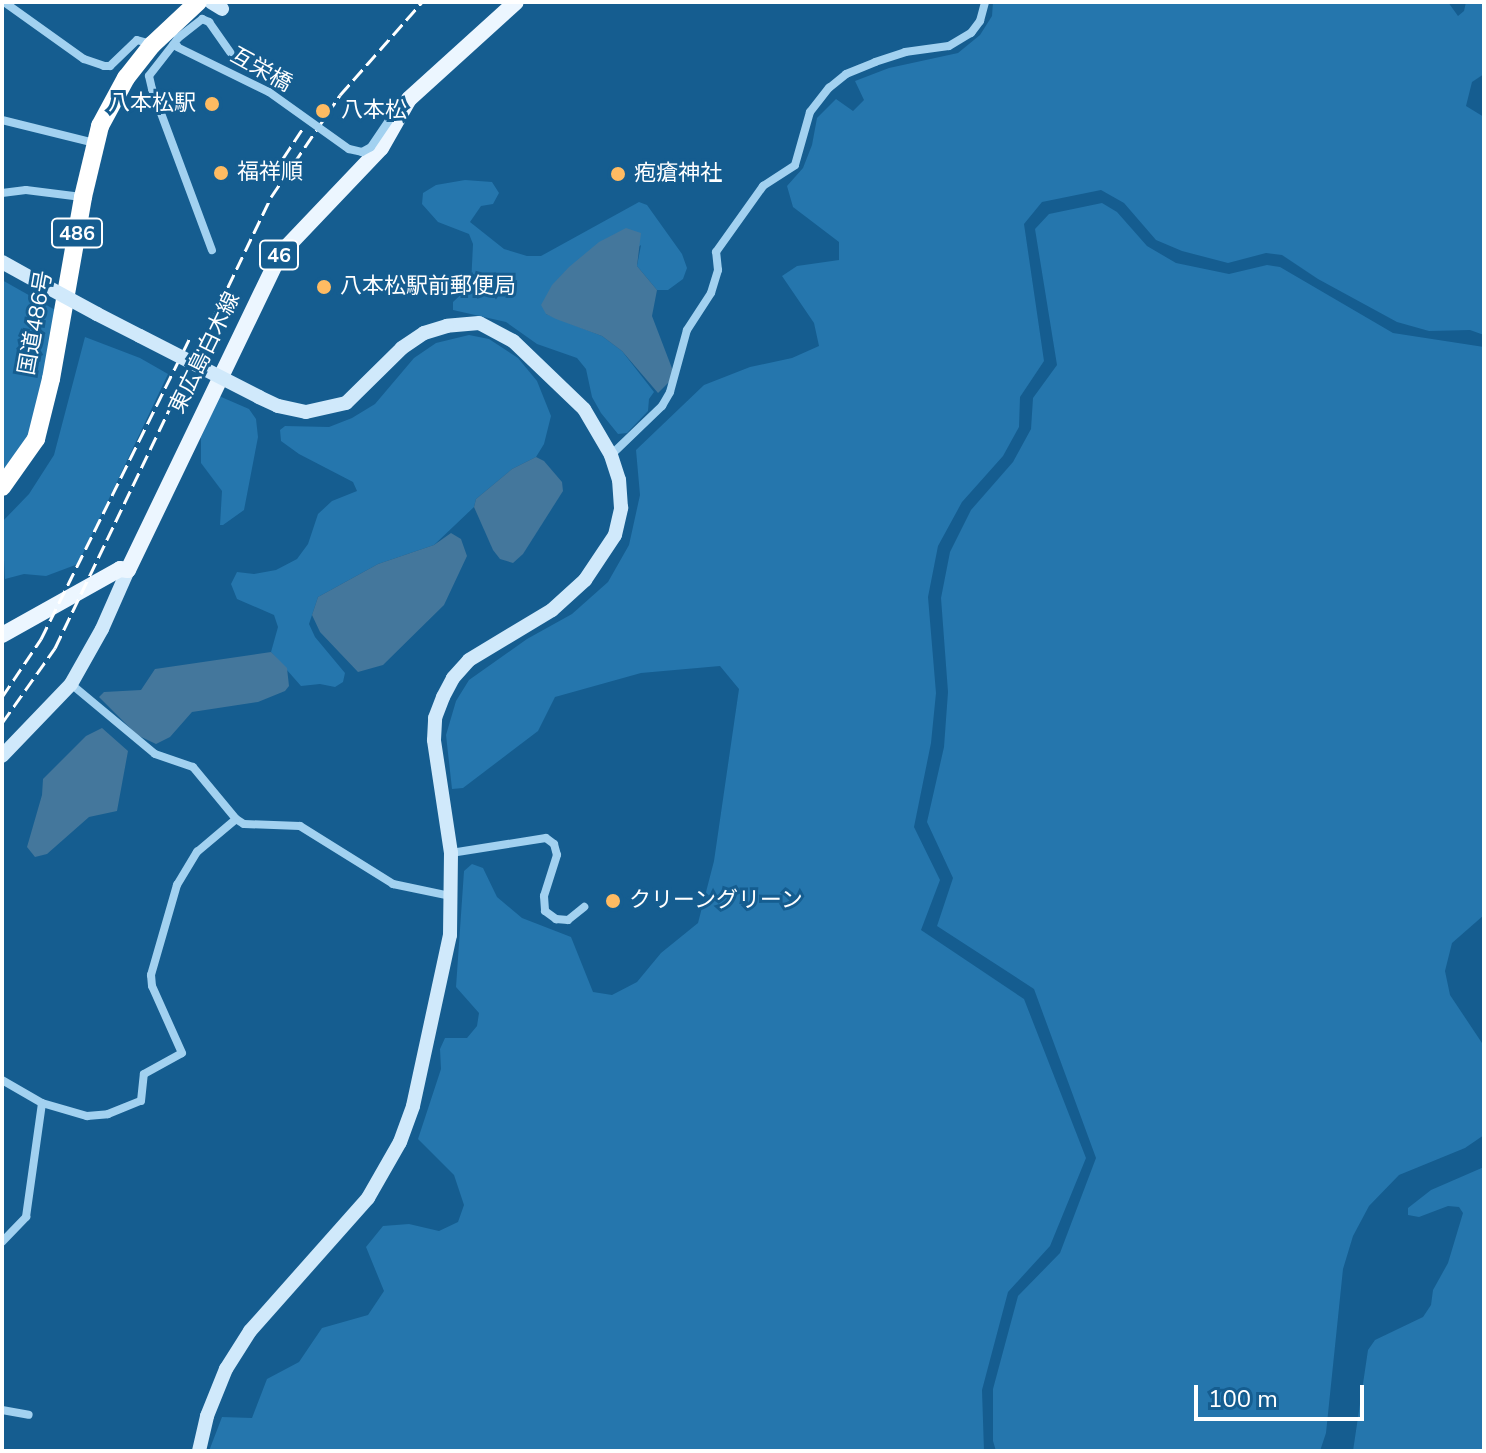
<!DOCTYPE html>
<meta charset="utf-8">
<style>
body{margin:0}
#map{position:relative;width:1486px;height:1453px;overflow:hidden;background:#155d90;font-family:"Nunito Sans","Noto Sans JP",sans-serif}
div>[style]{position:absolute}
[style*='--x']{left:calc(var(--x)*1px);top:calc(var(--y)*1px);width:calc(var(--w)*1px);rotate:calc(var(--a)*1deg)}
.green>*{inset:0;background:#2576ad}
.water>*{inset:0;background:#44779c}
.street>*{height:8px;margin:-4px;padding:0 4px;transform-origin:4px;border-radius:4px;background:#a2d1f0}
.secondary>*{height:14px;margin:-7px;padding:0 7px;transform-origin:7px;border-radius:7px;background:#d0e9fb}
.primary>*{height:16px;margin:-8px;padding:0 8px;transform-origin:8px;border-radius:8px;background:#ecf6ff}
.highway>*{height:18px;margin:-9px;padding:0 9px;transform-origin:9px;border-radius:9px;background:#fff}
.rail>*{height:3px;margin-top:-1.5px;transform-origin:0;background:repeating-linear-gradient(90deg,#fff 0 14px,transparent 0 20px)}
.street-bridge>*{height:8px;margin:-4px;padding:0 4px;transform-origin:4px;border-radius:4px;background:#a2d1f0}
.secondary-bridge>*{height:14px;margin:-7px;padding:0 7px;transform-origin:7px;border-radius:7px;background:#d0e9fb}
.dots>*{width:22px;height:22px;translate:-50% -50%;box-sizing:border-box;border:4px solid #155d90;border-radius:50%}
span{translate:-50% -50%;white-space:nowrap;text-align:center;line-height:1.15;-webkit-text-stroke:6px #155d90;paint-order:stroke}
.shield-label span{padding:2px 6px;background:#155d90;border:2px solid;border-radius:6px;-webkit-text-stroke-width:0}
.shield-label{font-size:20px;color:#fff;font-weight:700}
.street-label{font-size:22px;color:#fff}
.poi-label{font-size:22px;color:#fff}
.right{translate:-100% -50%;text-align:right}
.left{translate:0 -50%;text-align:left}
.frame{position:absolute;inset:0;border:4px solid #fff;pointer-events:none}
.scale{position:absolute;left:1194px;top:1385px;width:170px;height:36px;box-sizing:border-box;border:4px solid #fff;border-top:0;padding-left:10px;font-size:24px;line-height:28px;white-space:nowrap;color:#fff;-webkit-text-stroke:6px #155d90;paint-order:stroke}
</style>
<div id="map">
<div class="green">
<i style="clip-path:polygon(993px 2px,1448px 2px,1458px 16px,1464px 11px,1466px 2px,1484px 2px,1484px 74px,1472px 82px,1466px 106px,1484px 117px,1484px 335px,1470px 330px,1429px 331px,1397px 322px,1318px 279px,1282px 255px,1266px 253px,1228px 263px,1182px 251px,1156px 240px,1124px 203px,1101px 190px,1042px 202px,1024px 224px,1044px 361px,1020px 397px,1019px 427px,1003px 456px,962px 502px,938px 546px,928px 597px,936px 693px,931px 743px,914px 827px,940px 880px,921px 930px,1024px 999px,1086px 1158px,1050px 1246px,1008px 1292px,982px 1390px,984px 1451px,209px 1451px,222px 1417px,252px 1418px,267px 1379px,299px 1362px,322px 1328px,368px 1315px,384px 1291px,366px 1247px,383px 1226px,409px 1224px,439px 1231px,458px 1222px,464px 1205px,454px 1175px,418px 1139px,441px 1069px,440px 1049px,445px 1038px,467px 1038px,477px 1026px,479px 1013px,456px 987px,464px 871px,472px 864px,483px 868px,497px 897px,522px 918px,571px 937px,593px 992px,612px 995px,637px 982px,661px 953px,698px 923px,714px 861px,739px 689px,720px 666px,641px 673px,555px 697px,538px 731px,463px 788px,452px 789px,446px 735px,456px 701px,469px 680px,527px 639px,572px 614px,608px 582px,629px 545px,640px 495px,636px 450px,704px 385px,750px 367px,792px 358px,819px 346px,814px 323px,782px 276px,797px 266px,839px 260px,839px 242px,793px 207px,787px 186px,803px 168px,812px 145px,817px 118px,836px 99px,853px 111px,864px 100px,855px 81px,889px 68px,958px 53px,980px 35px,992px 16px)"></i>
<i style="clip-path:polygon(465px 180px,492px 182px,499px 193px,493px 204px,481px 206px,470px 222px,504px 249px,527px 256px,541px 256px,639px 202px,647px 205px,682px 254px,687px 268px,683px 279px,668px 290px,657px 290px,637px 266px,641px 245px,546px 314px,602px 336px,622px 351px,654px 392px,649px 399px,648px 411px,627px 433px,618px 434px,601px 413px,592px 397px,586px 369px,577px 358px,537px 344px,506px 322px,453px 310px,453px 302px,471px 285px,473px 244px,469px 234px,438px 222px,422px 204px,423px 193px,436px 185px)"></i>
<i style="clip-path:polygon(1102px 203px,1117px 212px,1147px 246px,1176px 263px,1229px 274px,1267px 265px,1280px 267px,1393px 333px,1484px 347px,1484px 915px,1452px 943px,1445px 971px,1450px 995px,1484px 1046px,1484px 1135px,1465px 1148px,1399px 1175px,1369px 1206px,1353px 1236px,1343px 1269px,1326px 1433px,1320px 1451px,996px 1451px,993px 1441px,993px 1389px,1018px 1296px,1060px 1253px,1096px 1158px,1034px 989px,937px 926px,953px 878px,927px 822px,944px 747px,948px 692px,941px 598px,950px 552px,971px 510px,1013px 462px,1031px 429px,1033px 398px,1057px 365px,1035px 229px,1049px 214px)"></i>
<i style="clip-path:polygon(2px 280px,57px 311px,34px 426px,2px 482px)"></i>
<i style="clip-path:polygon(469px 335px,489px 339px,518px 358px,537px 381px,551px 416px,544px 444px,536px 457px,512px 469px,476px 499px,474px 507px,434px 545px,378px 564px,318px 597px,309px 624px,315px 637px,345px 673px,343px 682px,335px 687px,320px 684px,301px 686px,271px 652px,278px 627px,274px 615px,237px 599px,231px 584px,237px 572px,254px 574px,276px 570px,297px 559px,308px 544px,318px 514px,332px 501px,357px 491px,353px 482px,299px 454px,281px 441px,280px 430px,285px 426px,329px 427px,352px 418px,375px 404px,414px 358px,436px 343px)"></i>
<i style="clip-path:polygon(85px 337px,140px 358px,168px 374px,78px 564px,46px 576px,24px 574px,5px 579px,2px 522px,29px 494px,54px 455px)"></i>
<i style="clip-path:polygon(219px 396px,249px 409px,256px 419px,258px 437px,244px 510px,223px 525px,220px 525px,222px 491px,201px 463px,201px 437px)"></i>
<i style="clip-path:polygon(1484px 1167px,1484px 1451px,1353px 1451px,1368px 1350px,1375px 1340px,1423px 1317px,1431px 1305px,1433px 1290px,1448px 1263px,1463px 1213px,1459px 1207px,1448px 1206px,1419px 1217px,1408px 1215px,1408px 1208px,1431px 1190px)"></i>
</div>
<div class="water">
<i style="clip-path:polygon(626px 228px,641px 233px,637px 266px,657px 290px,652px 316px,673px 371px,670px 381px,658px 393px,622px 351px,602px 336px,556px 319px,546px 314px,541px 305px,552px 285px,569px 267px,599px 242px)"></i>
<i style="clip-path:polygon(536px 457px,544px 461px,562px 482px,563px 491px,523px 554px,513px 563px,500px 559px,493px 550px,474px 507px,476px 499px,512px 469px)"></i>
<i style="clip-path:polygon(451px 533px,461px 539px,467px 556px,444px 605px,383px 665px,358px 672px,320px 632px,312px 615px,318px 597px,378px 564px,434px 545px)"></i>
<i style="clip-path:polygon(271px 652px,287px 668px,289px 686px,285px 691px,258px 702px,192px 712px,170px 737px,156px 744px,137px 735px,99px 697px,104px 692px,141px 690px,155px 669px)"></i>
<i style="clip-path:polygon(102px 728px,128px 751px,117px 811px,89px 817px,47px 854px,35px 857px,27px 847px,42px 795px,43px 779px,86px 736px)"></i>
</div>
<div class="street">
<i style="--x:4;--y:2;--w:98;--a:35.5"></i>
<i style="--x:84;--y:59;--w:21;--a:19"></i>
<i style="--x:104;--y:66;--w:6;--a:0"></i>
<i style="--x:110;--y:66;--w:37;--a:-44"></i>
<i style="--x:137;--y:40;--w:15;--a:16"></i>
<i style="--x:173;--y:45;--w:39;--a:128"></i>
<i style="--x:149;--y:76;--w:13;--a:77"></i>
<i style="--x:152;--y:89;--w:172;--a:69.6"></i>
<i style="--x:177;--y:46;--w:4;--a:-166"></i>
<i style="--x:173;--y:45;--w:9;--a:-54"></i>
<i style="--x:178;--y:38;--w:31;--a:-38"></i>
<i style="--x:202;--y:19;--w:8;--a:23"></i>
<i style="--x:209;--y:22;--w:37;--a:55"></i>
<i style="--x:2;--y:120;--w:96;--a:13.9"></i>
<i style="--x:2;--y:193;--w:24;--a:-7"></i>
<i style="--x:26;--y:190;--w:56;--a:7.1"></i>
<i style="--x:611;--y:455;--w:71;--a:-43.9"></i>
<i style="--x:662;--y:406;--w:16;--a:-60"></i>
<i style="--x:670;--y:392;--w:64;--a:-74.7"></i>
<i style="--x:687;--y:330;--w:44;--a:-57"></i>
<i style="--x:711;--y:293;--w:24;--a:-73"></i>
<i style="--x:718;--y:270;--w:18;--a:-96"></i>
<i style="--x:716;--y:252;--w:81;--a:-54.5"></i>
<i style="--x:763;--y:186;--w:38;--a:-33"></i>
<i style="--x:795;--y:165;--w:55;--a:-74.2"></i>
<i style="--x:810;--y:112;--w:31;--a:-52"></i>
<i style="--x:829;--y:88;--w:22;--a:-39"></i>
<i style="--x:846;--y:74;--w:31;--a:-22"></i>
<i style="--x:875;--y:62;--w:32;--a:-18"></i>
<i style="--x:905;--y:52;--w:44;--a:-7.8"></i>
<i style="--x:949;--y:46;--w:26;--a:-31"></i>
<i style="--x:971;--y:33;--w:15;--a:-53"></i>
<i style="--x:980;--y:21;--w:20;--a:-75"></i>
<i style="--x:71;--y:684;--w:109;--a:39.8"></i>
<i style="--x:155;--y:754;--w:40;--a:18.9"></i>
<i style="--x:193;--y:767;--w:67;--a:50.4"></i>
<i style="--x:236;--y:819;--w:9;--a:32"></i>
<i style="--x:244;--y:824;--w:56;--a:2"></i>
<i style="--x:300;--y:826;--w:110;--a:31.9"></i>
<i style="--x:393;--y:884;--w:58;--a:11.9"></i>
<i style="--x:451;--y:853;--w:96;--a:-9"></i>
<i style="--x:546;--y:838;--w:10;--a:37"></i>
<i style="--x:554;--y:844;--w:11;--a:75"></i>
<i style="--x:557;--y:855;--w:43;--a:107.6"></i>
<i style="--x:544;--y:896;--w:15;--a:86"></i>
<i style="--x:545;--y:911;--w:14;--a:36"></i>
<i style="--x:556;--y:919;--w:12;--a:5"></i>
<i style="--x:568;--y:920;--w:21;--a:-39"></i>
<i style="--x:2;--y:1080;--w:46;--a:29.9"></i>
<i style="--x:42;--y:1103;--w:47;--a:16.1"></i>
<i style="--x:87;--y:1116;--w:21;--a:-5"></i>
<i style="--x:108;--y:1114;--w:35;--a:-22"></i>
<i style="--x:141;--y:1101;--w:27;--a:-84"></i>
<i style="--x:144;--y:1074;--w:43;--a:-28.9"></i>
<i style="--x:182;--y:1053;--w:73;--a:-114.1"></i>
<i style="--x:152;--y:986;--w:11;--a:-95"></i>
<i style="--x:151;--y:975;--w:94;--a:-73.9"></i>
<i style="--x:177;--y:885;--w:39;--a:-59"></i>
<i style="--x:197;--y:852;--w:51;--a:-40.2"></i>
<i style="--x:2;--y:1242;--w:35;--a:-46"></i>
<i style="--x:26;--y:1217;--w:115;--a:-82"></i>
<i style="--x:2;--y:1410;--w:27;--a:10"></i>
</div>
<div class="secondary">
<i style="--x:211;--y:2;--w:13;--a:32"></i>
<i style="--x:2;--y:262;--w:43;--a:28.9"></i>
<i style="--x:97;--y:314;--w:48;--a:27.1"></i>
<i style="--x:2;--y:756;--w:100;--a:-46.2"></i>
<i style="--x:71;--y:684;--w:63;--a:-60.6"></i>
<i style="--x:102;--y:629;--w:64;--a:-66.2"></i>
<i style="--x:199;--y:1451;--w:36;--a:-77"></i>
<i style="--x:207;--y:1416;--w:51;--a:-68"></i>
<i style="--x:226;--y:1369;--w:45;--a:-57.7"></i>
<i style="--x:250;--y:1331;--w:178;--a:-48.4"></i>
<i style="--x:368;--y:1198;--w:64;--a:-60.3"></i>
<i style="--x:400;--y:1142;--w:38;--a:-70"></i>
<i style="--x:413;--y:1106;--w:175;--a:-77.8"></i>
<i style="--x:450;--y:935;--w:82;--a:-89.3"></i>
<i style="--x:451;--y:853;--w:114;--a:-98.6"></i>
<i style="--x:434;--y:740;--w:22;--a:-87"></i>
<i style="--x:435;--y:718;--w:22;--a:-69"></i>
<i style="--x:443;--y:697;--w:21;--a:-62"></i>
<i style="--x:453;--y:678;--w:24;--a:-48"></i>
<i style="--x:469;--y:660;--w:97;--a:-31.1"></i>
<i style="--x:552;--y:610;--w:45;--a:-42.3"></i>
<i style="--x:585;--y:580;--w:54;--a:-56.3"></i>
<i style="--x:615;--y:535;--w:28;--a:-77"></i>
<i style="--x:621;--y:508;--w:28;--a:-94"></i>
<i style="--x:619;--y:480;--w:26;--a:-108"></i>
<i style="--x:611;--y:455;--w:53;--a:-120.4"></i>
<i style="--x:584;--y:409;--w:98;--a:-136.2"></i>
<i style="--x:513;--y:341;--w:38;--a:-152"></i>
<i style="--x:479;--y:323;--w:32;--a:175"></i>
<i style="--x:447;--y:326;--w:24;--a:163"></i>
<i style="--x:424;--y:333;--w:27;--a:146"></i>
<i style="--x:402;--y:348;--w:78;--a:135.5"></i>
<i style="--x:346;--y:403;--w:41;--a:167.3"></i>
<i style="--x:306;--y:412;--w:29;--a:-168"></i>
<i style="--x:278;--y:406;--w:21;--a:-155"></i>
</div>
<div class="primary">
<i style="--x:2;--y:635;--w:135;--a:-29.2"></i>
<i style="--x:120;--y:569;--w:8;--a:7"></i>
<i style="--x:128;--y:570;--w:351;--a:-64.3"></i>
<i style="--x:280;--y:254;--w:146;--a:-46.4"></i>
<i style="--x:381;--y:148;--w:56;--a:-60.3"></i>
<i style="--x:409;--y:99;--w:144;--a:-42.2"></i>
</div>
<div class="highway">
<i style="--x:2;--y:487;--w:59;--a:-54.7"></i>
<i style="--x:36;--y:439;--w:62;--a:-76"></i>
<i style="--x:51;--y:379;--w:185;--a:-80"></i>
<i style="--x:83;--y:197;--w:73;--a:-76.5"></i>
<i style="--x:100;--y:126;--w:55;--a:-61.6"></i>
<i style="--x:126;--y:78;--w:42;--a:-51.8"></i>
<i style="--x:152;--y:45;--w:63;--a:-43.1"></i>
</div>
<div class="rail">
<i style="--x:272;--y:175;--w:56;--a:-56.6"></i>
<i style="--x:2;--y:697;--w:70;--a:-56.1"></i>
<i style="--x:41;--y:639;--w:339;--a:-63.7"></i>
<i style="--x:2;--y:723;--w:92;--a:-54.8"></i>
<i style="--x:55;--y:648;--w:500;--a:-64.41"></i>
<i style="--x:271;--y:197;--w:123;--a:-55.9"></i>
<i style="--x:340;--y:95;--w:124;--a:-48.6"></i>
</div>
<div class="street-bridge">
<i style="--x:177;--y:47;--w:102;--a:26.1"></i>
<i style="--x:269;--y:92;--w:98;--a:35.5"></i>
<i style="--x:349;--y:149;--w:13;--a:13"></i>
<i style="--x:362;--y:152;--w:10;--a:-29"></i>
<i style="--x:371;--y:147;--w:41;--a:-55.9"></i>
</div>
<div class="secondary-bridge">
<i style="--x:40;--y:283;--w:65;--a:28.5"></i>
<i style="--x:140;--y:336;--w:134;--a:27.1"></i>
</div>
<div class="dots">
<i style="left:212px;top:104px;background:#ffbb62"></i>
<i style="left:323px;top:111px;background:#ffbb62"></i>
<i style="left:221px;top:173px;background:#ffbb62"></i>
<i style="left:618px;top:174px;background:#ffbb62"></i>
<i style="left:324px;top:287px;background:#ffbb62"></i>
<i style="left:613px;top:901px;background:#ffbb62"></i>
</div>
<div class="shield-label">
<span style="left:77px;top:233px">486</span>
<span style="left:279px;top:255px">46</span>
</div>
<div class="street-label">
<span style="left:261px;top:70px;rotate:29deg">互栄橋</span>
<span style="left:36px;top:323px;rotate:-80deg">国道486号</span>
<span style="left:205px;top:353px;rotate:-64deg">東広島白木線</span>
</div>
<div class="poi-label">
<span class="right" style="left:196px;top:104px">八本松駅</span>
<span class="left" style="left:341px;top:111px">八本松</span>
<span class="left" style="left:237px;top:173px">福祥順</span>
<span class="left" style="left:634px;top:174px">疱瘡神社</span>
<span class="left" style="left:340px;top:287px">八本松駅前郵便局</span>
<span class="left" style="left:629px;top:901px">クリーングリーン</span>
</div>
<div class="frame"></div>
<div class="scale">100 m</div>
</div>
